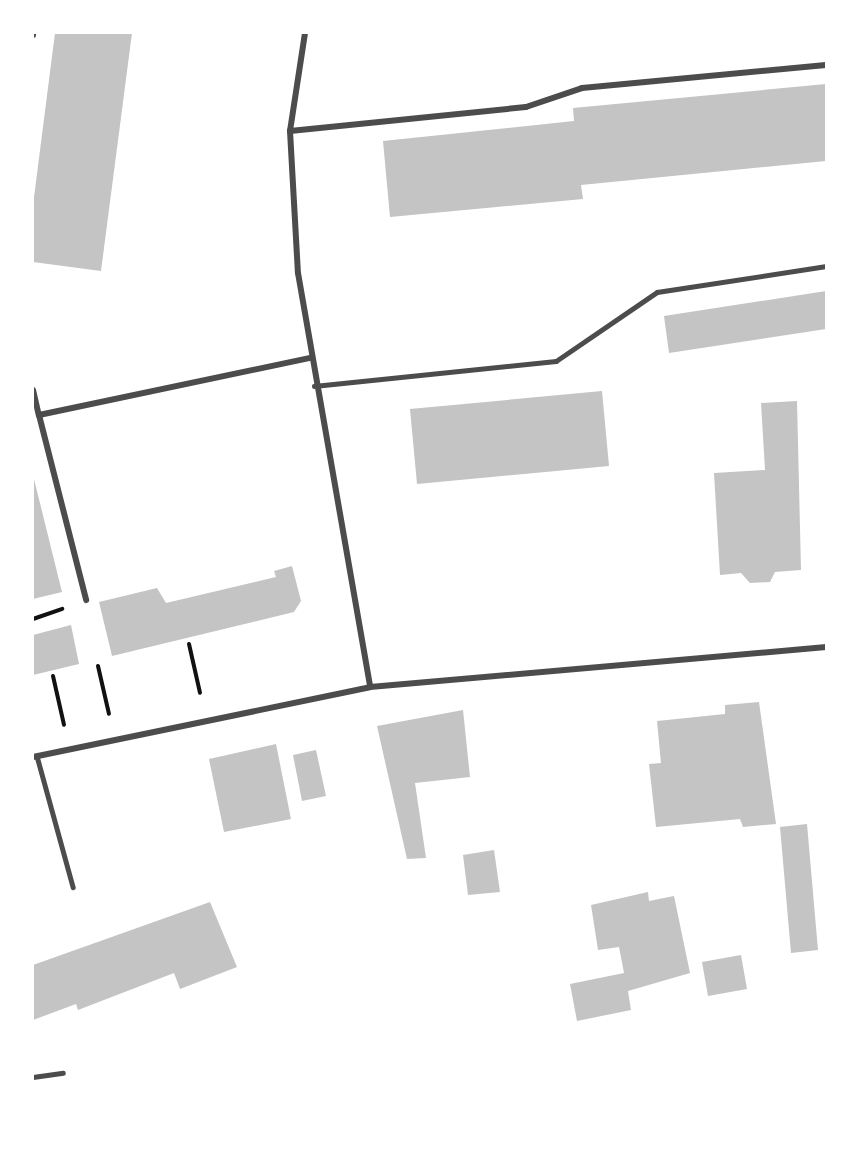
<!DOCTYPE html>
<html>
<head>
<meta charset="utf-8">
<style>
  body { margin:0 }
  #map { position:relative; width:859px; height:1164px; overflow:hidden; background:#fff; font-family:"Roboto Condensed",sans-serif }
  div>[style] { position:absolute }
  .building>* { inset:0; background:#c4c4c4 }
  .path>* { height:4px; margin:-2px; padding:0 2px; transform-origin:2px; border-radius:2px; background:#111 }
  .service>* { height:4.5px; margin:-2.25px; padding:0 2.25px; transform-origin:2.25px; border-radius:2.25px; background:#4c4c4c }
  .minor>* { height:6px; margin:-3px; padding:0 3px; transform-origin:3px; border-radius:3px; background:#4c4c4c }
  span { translate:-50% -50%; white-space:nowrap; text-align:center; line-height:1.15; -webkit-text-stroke:6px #fff; paint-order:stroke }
  .frame { position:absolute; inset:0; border:34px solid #fff; pointer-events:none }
</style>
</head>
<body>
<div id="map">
  <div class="building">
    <div style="clip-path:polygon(55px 33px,132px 33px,101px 271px,33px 262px,33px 205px)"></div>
    <div style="clip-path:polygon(826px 84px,826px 161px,581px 185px,583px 199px,390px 217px,383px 141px,574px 121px,573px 108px)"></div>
    <div style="clip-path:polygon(826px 291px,826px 329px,669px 353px,664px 316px)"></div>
    <div style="clip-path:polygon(602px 391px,609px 466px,417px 484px,410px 409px)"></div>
    <div style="clip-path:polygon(797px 401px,801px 570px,775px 572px,770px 582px,750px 583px,741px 573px,720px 575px,714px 473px,765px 470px,761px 403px)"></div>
    <div style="clip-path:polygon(33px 475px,62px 592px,33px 599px)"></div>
    <div style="clip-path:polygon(292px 566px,301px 601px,294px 612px,112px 656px,99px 602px,157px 588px,166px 603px,276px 577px,274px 571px)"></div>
    <div style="clip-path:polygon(71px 625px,79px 664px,33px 675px,33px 635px)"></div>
    <div style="clip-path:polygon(759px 702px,776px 824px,743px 827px,740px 819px,656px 827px,649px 764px,661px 763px,657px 721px,725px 714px,725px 705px)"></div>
    <div style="clip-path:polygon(463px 710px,470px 777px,415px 783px,426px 858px,407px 859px,377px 726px)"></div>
    <div style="clip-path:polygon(276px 744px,291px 819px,224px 832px,209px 759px)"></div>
    <div style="clip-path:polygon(316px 750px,326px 796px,302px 801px,293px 755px)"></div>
    <div style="clip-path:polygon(807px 824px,818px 950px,791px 953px,780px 827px)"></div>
    <div style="clip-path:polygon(494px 850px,500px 892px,468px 895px,463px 855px)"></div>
    <div style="clip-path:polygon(648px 892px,649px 901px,674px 896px,690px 973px,628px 991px,631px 1010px,577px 1021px,570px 984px,624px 973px,619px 947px,598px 950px,591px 905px)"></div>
    <div style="clip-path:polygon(210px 902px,237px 967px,180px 989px,174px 973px,78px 1010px,76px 1004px,33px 1020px,33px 965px)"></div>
    <div style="clip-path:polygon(741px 955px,747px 989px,708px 996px,702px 962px)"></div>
  </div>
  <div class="path">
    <div style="left:33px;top:619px;width:31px;rotate:-19deg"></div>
    <div style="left:189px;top:644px;width:50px;rotate:77.3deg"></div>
    <div style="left:98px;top:666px;width:49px;rotate:77.1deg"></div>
    <div style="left:53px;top:676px;width:50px;rotate:77.3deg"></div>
  </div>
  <div class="service">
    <div style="left:314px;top:386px;width:243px;rotate:-5.9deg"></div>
    <div style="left:556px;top:361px;width:122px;rotate:-34.3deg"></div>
    <div style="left:657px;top:292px;width:171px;rotate:-8.7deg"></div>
    <div style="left:37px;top:756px;width:136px;rotate:74.6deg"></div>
    <div style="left:33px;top:1077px;width:30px;rotate:-8deg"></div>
  </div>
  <div class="minor">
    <div style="left:305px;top:33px;width:99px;rotate:98.7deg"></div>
    <div style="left:290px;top:131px;width:142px;rotate:86.8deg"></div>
    <div style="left:298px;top:273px;width:420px;rotate:80.1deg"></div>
    <div style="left:33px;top:35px;width:2px;rotate:-90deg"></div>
    <div style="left:290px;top:131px;width:237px;rotate:-5.8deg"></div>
    <div style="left:526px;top:107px;width:59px;rotate:-18.7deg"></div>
    <div style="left:582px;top:88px;width:245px;rotate:-5.4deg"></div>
    <div style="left:33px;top:390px;width:26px;rotate:77deg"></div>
    <div style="left:39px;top:415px;width:276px;rotate:-11.9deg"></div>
    <div style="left:39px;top:415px;width:191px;rotate:75.7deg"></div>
    <div style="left:33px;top:757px;width:344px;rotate:-11.7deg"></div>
    <div style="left:370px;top:687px;width:458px;rotate:-5deg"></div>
  </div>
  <div class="frame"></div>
</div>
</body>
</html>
